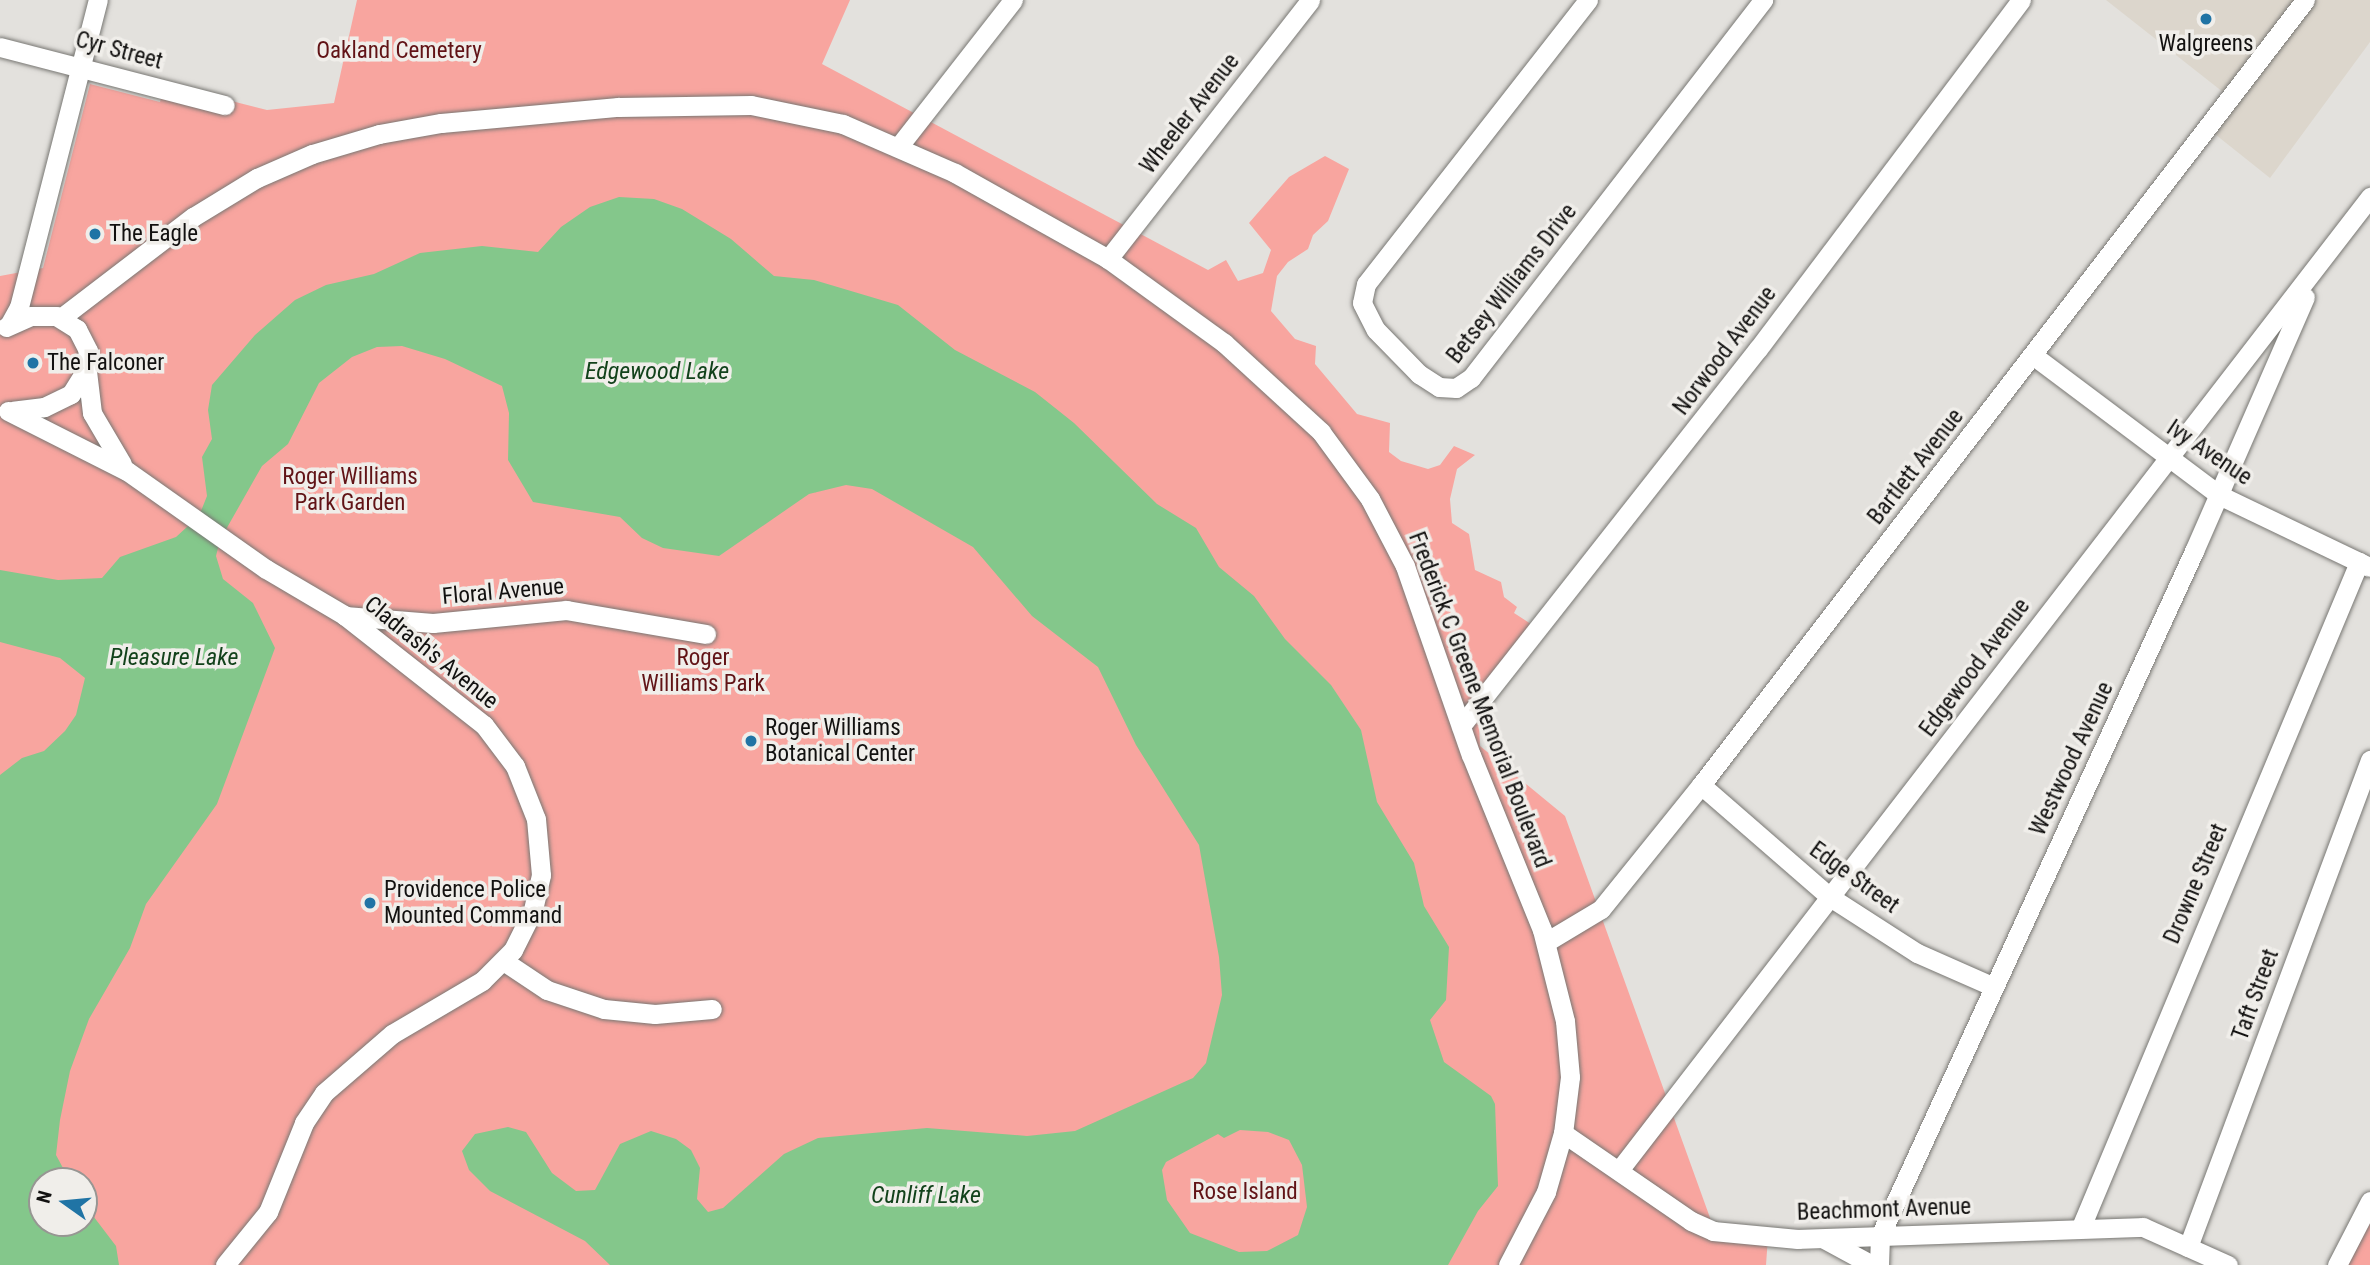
<!DOCTYPE html>
<html>
<head>
<meta charset="utf-8">
<style>
  body { margin:0 }
  #map { position:relative; width:2370px; height:1265px; overflow:hidden; background:#e3e1dd; font-family:"Roboto Condensed",sans-serif }
  div>[style] { position:absolute }
  .built>* { inset:0; background:#dcd6cc }
  .green>* { inset:0; background:#f8a59f }
  .water>* { inset:0; background:#84c78b }
  .roads { filter:drop-shadow(0 0 2px #787773) drop-shadow(0 0 2px #787773) }
  .minor>* { height:19px; margin:-9.5px; padding:0 9.5px; transform-origin:9.5px; border-radius:9.5px; background:#fff }
  .dots>* { width:19px; height:19px; translate:-50% -50%; box-sizing:border-box; border:4px solid #f0eeea; border-radius:50% }
  span { translate:-50% -50%; white-space:nowrap; text-align:center; line-height:1.15; -webkit-text-stroke:7px #f0eeea; paint-order:stroke }
  .poi-label { font-size:23px; color:#121110 }
  .left { translate:0 -50%; text-align:left }
  .street-label { font-size:23px; color:#121110 }
  .park-label { font-size:23px; color:#611316 }
  .water-label { font-size:24px; color:#12421b; font-style:italic }
  .north { position:absolute; left:28px; top:1167px; width:70px; height:70px; box-sizing:border-box; background:#f0eeea; border:2px solid #979693; border-radius:50%; rotate:285deg; font-size:19px; font-weight:700; line-height:28px; text-align:center; color:#121110 }
  .north::after { content:''; display:block; margin:auto; width:24px; height:32px; background:#2074a5; clip-path:polygon(50% 0,100% 100%,50% 72%,0 100%) }
</style>
</head>
<body>
<div id="map">
  <div class="built">
    <div style="clip-path:polygon(2106px 0,2370px 0,2370px 42px,2270px 178px,2206px 127px,2228px 96px)"></div>
  </div>
  <div class="green">
    <div style="clip-path:polygon(evenodd,357px 0,850px 0,822px 64px,1208px 270px,1226px 260px,1238px 281px,1263px 273px,1271px 250px,1249px 223px,1289px 177px,1325px 156px,1349px 169px,1328px 221px,1313px 235px,1308px 249px,1288px 262px,1277px 276px,1271px 311px,1295px 339px,1316px 346px,1315px 364px,1357px 414px,1390px 423px,1389px 452px,1401px 461px,1428px 469px,1440px 465px,1454px 446px,1475px 455px,1457px 469px,1450px 499px,1452px 523px,1469px 534px,1475px 570px,1501px 582px,1504px 597px,1517px 607px,1514px 613px,1537px 628px,1478px 704px,1480px 746px,1565px 816px,1713px 1226px,1768px 1237px,1766px 1265px,0 1265px,0 276px,43px 268px,90px 84px,160px 102px,164px 85px,169px 85px,267px 110px,334px 103px,357px 0,42px 1181px,84px 1181px,84px 1223px,42px 1223px,42px 1181px)"></div>
    <div style="clip-path:polygon(2370px 1215px,2370px 1265px,2344px 1265px)"></div>
  </div>
  <div class="water">
    <div style="clip-path:polygon(evenodd,619px 197px,654px 199px,682px 209px,731px 239px,774px 276px,814px 280px,898px 305px,955px 350px,1035px 392px,1074px 423px,1157px 504px,1196px 528px,1219px 567px,1254px 596px,1285px 639px,1331px 685px,1361px 730px,1377px 802px,1414px 863px,1424px 906px,1449px 947px,1446px 1000px,1430px 1020px,1444px 1062px,1491px 1096px,1495px 1104px,1498px 1186px,1478px 1211px,1448px 1265px,610px 1265px,585px 1241px,490px 1191px,469px 1170px,462px 1151px,475px 1134px,508px 1127px,526px 1132px,552px 1173px,576px 1191px,595px 1190px,620px 1144px,651px 1131px,676px 1139px,691px 1150px,700px 1168px,697px 1199px,708px 1212px,723px 1208px,784px 1154px,818px 1138px,927px 1128px,1027px 1136px,1075px 1131px,1193px 1078px,1206px 1063px,1222px 995px,1219px 957px,1199px 845px,1136px 745px,1098px 667px,1032px 616px,973px 547px,872px 489px,846px 485px,809px 494px,719px 556px,663px 548px,642px 538px,620px 517px,533px 502px,508px 460px,509px 413px,502px 386px,445px 359px,402px 346px,377px 347px,352px 357px,319px 383px,288px 444px,262px 466px,220px 540px,216px 556px,223px 579px,253px 603px,275px 648px,217px 804px,146px 904px,130px 948px,89px 1019px,70px 1071px,60px 1120px,56px 1155px,70px 1181px,42px 1181px,42px 1223px,84px 1223px,84px 1204px,116px 1246px,119px 1265px,0 1265px,0 775px,22px 758px,44px 751px,65px 731px,76px 715px,85px 678px,60px 658px,0 642px,0 570px,58px 580px,102px 578px,120px 557px,176px 537px,199px 516px,207px 496px,202px 457px,212px 439px,208px 410px,212px 385px,255px 335px,295px 300px,326px 285px,374px 274px,420px 253px,482px 246px,538px 252px,561px 227px,590px 207px,619px 197px,1240px 1130px,1268px 1132px,1289px 1140px,1302px 1165px,1307px 1207px,1298px 1235px,1267px 1251px,1239px 1252px,1190px 1233px,1167px 1200px,1162px 1170px,1166px 1162px,1218px 1134px,1224px 1138px,1240px 1130px)"></div>
  </div>
  <div class="roads">
    <div class="minor">
      <div style="left:1588px;top:0;width:360px;rotate:128deg"></div>
      <div style="left:1366px;top:284px;width:19px;rotate:102deg"></div>
      <div style="left:1362px;top:303px;width:30px;rotate:63deg"></div>
      <div style="left:1376px;top:330px;width:62px;rotate:45.7deg"></div>
      <div style="left:1419px;top:374px;width:24px;rotate:33deg"></div>
      <div style="left:1439px;top:387px;width:17px;rotate:3deg"></div>
      <div style="left:1456px;top:388px;width:18px;rotate:-34deg"></div>
      <div style="left:1471px;top:378px;width:478px;rotate:-52.3deg"></div>
      <div style="left:0;top:47px;width:232px;rotate:14.5deg"></div>
      <div style="left:899px;top:146px;width:185px;rotate:-52deg"></div>
      <div style="left:1108px;top:259px;width:328px;rotate:-52deg"></div>
      <div style="left:62px;top:317px;width:165px;rotate:-37.4deg"></div>
      <div style="left:193px;top:217px;width:75px;rotate:-31.4deg"></div>
      <div style="left:257px;top:178px;width:60px;rotate:-23.6deg"></div>
      <div style="left:312px;top:154px;width:70px;rotate:-16.6deg"></div>
      <div style="left:379px;top:134px;width:63px;rotate:-10.1deg"></div>
      <div style="left:441px;top:123px;width:178px;rotate:-5.2deg"></div>
      <div style="left:618px;top:107px;width:133px;rotate:-0.9deg"></div>
      <div style="left:751px;top:105px;width:94px;rotate:11.7deg"></div>
      <div style="left:843px;top:124px;width:122px;rotate:23.6deg"></div>
      <div style="left:955px;top:173px;width:176px;rotate:29.3deg"></div>
      <div style="left:1108px;top:259px;width:143px;rotate:35.9deg"></div>
      <div style="left:1224px;top:343px;width:132px;rotate:42.5deg"></div>
      <div style="left:1321px;top:432px;width:83px;rotate:53.8deg"></div>
      <div style="left:1370px;top:499px;width:76px;rotate:62.4deg"></div>
      <div style="left:1405px;top:566px;width:200px;rotate:70.8deg"></div>
      <div style="left:1471px;top:755px;width:189px;rotate:67.9deg"></div>
      <div style="left:1542px;top:930px;width:94px;rotate:75.8deg"></div>
      <div style="left:1565px;top:1021px;width:56px;rotate:84.9deg"></div>
      <div style="left:1570px;top:1077px;width:56px;rotate:97.1deg"></div>
      <div style="left:1563px;top:1133px;width:61px;rotate:106.1deg"></div>
      <div style="left:1546px;top:1192px;width:82px;rotate:117.5deg"></div>
      <div style="left:9px;top:325px;width:21px;rotate:-61deg"></div>
      <div style="left:19px;top:307px;width:317px;rotate:-75.6deg"></div>
      <div style="left:6px;top:327px;width:27px;rotate:-24deg"></div>
      <div style="left:31px;top:316px;width:25px"></div>
      <div style="left:56px;top:316px;width:25px;rotate:32deg"></div>
      <div style="left:77px;top:329px;width:25px;rotate:63deg"></div>
      <div style="left:88px;top:351px;width:22px;rotate:100deg"></div>
      <div style="left:84px;top:373px;width:25px;rotate:122deg"></div>
      <div style="left:71px;top:394px;width:30px;rotate:154deg"></div>
      <div style="left:44px;top:407px;width:31px;rotate:173deg"></div>
      <div style="left:2034px;top:356px;width:231px;rotate:36.9deg"></div>
      <div style="left:2219px;top:495px;width:166px;rotate:25.6deg"></div>
      <div style="left:87px;top:371px;width:42px;rotate:83.2deg"></div>
      <div style="left:92px;top:413px;width:59px;rotate:59.5deg"></div>
      <div style="left:8px;top:411px;width:133px;rotate:26.8deg"></div>
      <div style="left:127px;top:471px;width:170px;rotate:35.2deg"></div>
      <div style="left:266px;top:569px;width:91px;rotate:30.5deg"></div>
      <div style="left:344px;top:615px;width:178px;rotate:38.2deg"></div>
      <div style="left:484px;top:725px;width:51px;rotate:52.9deg"></div>
      <div style="left:515px;top:766px;width:57px;rotate:68.4deg"></div>
      <div style="left:536px;top:819px;width:56px;rotate:84.9deg"></div>
      <div style="left:541px;top:875px;width:36px;rotate:103deg"></div>
      <div style="left:533px;top:910px;width:45px;rotate:116.6deg"></div>
      <div style="left:513px;top:950px;width:44px;rotate:135deg"></div>
      <div style="left:482px;top:981px;width:104px;rotate:149.5deg"></div>
      <div style="left:392px;top:1034px;width:90px;rotate:139.1deg"></div>
      <div style="left:324px;top:1093px;width:36px;rotate:124deg"></div>
      <div style="left:304px;top:1123px;width:96px;rotate:112deg"></div>
      <div style="left:268px;top:1212px;width:68px;rotate:129.1deg"></div>
      <div style="left:345px;top:616px;width:88px;rotate:4.5deg"></div>
      <div style="left:433px;top:623px;width:134px;rotate:-5.6deg"></div>
      <div style="left:566px;top:610px;width:142px;rotate:9.7deg"></div>
      <div style="left:1461px;top:726px;width:480px;rotate:-51.8deg"></div>
      <div style="left:1758px;top:349px;width:437px;rotate:-53deg"></div>
      <div style="left:1701px;top:785px;width:171px;rotate:41deg"></div>
      <div style="left:1830px;top:897px;width:103px;rotate:32.8deg"></div>
      <div style="left:1917px;top:953px;width:84px;rotate:23.8deg"></div>
      <div style="left:1546px;top:942px;width:64px;rotate:-31deg"></div>
      <div style="left:1601px;top:909px;width:159px;rotate:-51.1deg"></div>
      <div style="left:1701px;top:785px;width:990px;rotate:-52.42deg"></div>
      <div style="left:505px;top:962px;width:50px;rotate:33.7deg"></div>
      <div style="left:547px;top:990px;width:60px;rotate:18.4deg"></div>
      <div style="left:604px;top:1009px;width:51px;rotate:5.6deg"></div>
      <div style="left:655px;top:1014px;width:57px;rotate:-5deg"></div>
      <div style="left:1563px;top:1133px;width:155px;rotate:34.5deg"></div>
      <div style="left:1691px;top:1221px;width:24px;rotate:24deg"></div>
      <div style="left:1713px;top:1231px;width:85px;rotate:5.4deg"></div>
      <div style="left:1798px;top:1239px;width:345px;rotate:-2deg"></div>
      <div style="left:2143px;top:1227px;width:93px;rotate:24.1deg"></div>
      <div style="left:1620px;top:1169px;width:1228px;rotate:-52.35deg"></div>
      <div style="left:2081px;top:1227px;width:721px;rotate:-67.31deg"></div>
      <div style="left:1824px;top:1239px;width:55px;rotate:28.4deg"></div>
      <div style="left:2188px;top:1247px;width:520px;rotate:-69.51deg"></div>
      <div style="left:1879px;top:1265px;width:29px;rotate:-88deg"></div>
      <div style="left:1880px;top:1236px;width:754px;rotate:-65.37deg"></div>
      <div style="left:2194px;top:551px;width:277px;rotate:-66.4deg"></div>
      <div style="left:2337px;top:1265px;width:72px;rotate:-62.7deg"></div>
    </div>
  </div>
  <div class="dots">
    <div style="left:2206px;top:19px;background:#2074a5"></div>
    <div style="left:95px;top:234px;background:#2074a5"></div>
    <div style="left:33px;top:363px;background:#2074a5"></div>
    <div style="left:751px;top:741px;background:#2074a5"></div>
    <div style="left:370px;top:903px;background:#2074a5"></div>
  </div>
  <div class="poi-label">
    <span style="left:2206px;top:44px">Walgreens</span>
    <span class="left" style="left:109px;top:234px">The Eagle</span>
    <span class="left" style="left:47px;top:363px">The Falconer</span>
    <span class="left" style="left:765px;top:741px">Roger Williams<br>Botanical Center</span>
    <span class="left" style="left:384px;top:903px">Providence Police<br>Mounted Command</span>
  </div>
  <div class="street-label">
    <span style="left:119px;top:51px;rotate:15deg">Cyr Street</span>
    <span style="left:1190px;top:114px;rotate:-52deg">Wheeler Avenue</span>
    <span style="left:1512px;top:284px;rotate:-52deg">Betsey Williams Drive</span>
    <span style="left:1725px;top:351px;rotate:-53deg">Norwood Avenue</span>
    <span style="left:2209px;top:453px;rotate:34deg">Ivy Avenue</span>
    <span style="left:1916px;top:467px;rotate:-52deg">Bartlett Avenue</span>
    <span style="left:503px;top:592px;rotate:-5deg">Floral Avenue</span>
    <span style="left:431px;top:653px;rotate:39deg">Cladrash's Avenue</span>
    <span style="left:1975px;top:668px;rotate:-53deg">Edgewood Avenue</span>
    <span style="left:1479px;top:700px;rotate:69deg">Frederick C Greene Memorial Boulevard</span>
    <span style="left:2072px;top:759px;rotate:-65deg">Westwood Avenue</span>
    <span style="left:1854px;top:878px;rotate:36deg">Edge Street</span>
    <span style="left:2196px;top:884px;rotate:-67deg">Drowne Street</span>
    <span style="left:2256px;top:995px;rotate:-70deg">Taft Street</span>
    <span style="left:1884px;top:1210px;rotate:-2deg">Beachmont Avenue</span>
  </div>
  <div class="park-label">
    <span style="left:399px;top:51px">Oakland Cemetery</span>
    <span style="left:350px;top:490px">Roger Williams<br>Park Garden</span>
    <span style="left:703px;top:671px">Roger<br>Williams Park</span>
    <span style="left:1245px;top:1192px">Rose Island</span>
  </div>
  <div class="water-label">
    <span style="left:657px;top:372px">Edgewood Lake</span>
    <span style="left:174px;top:658px">Pleasure Lake</span>
    <span style="left:926px;top:1196px">Cunliff Lake</span>
  </div>
  <div class="north">N</div>
</div>
</body>
</html>
